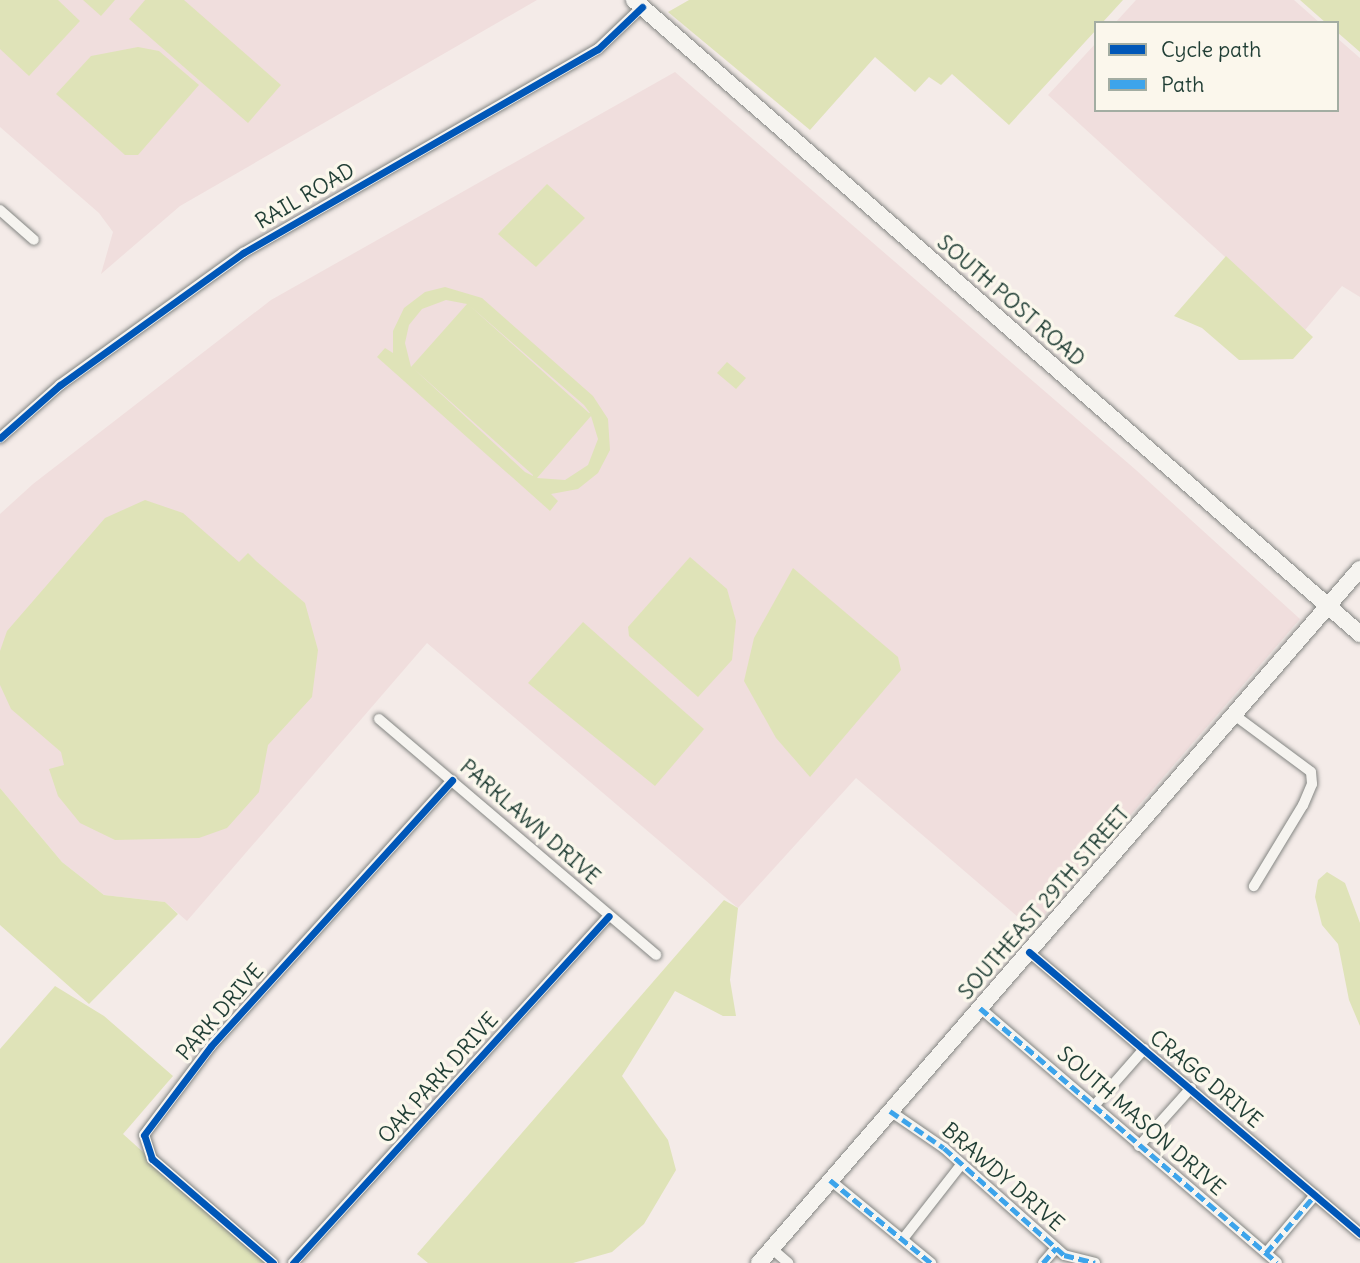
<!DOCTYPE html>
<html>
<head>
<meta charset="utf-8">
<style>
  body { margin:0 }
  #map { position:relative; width:1360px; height:1263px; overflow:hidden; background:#f4ebe8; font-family:Delius,sans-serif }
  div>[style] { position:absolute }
  .built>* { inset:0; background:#f0dedd }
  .green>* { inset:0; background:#dfe3b8 }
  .roads { filter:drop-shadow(0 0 2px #848683) drop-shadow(0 0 2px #848683) }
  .street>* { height:10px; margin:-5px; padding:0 5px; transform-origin:5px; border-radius:5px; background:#f6f4f0 }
  .secondary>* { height:16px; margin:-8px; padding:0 8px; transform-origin:8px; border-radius:8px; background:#f6f4f0 }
  .quiet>* { height:5px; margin-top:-2.5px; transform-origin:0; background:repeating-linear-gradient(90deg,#3da4eb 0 10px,transparent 0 15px) }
  .cycleway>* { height:7px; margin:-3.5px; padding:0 3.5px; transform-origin:3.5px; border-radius:3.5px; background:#0057b8 }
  span { translate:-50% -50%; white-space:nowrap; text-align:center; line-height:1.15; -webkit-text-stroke:7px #fbf7ec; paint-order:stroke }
  .street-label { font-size:21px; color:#1f3d34 }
  .legend { position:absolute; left:1094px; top:21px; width:245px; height:91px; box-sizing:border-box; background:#fbf7ec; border:2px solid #a3ada2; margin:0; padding:9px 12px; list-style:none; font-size:21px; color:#1f3d34 }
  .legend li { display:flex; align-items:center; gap:14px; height:35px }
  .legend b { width:35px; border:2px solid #a3ada2 }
</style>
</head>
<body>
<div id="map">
  <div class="built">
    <div style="clip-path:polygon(0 0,537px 0,180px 206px,101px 274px,113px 232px,99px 213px,0 127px)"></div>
    <div style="clip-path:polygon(1136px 0,1294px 0,1320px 23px,1115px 23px)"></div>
    <div style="clip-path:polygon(1337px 38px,1360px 58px,1360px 297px,1342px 286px,1305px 330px,1048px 95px,1096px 43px,1096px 110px,1337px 110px)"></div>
    <div style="clip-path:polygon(675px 72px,1136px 470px,1300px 619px,1032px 929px,856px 778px,738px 908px,427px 643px,187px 921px,165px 902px,104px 895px,62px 862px,0 788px,0 514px,33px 484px,271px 300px)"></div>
  </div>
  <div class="green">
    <div style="clip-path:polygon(0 0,58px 0,80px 21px,29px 76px,0 49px)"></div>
    <div style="clip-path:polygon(83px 0,115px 0,101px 16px)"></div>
    <div style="clip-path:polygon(145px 0,184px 0,281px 85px,248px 123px,129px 19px)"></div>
    <div style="clip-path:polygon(689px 0,1123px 0,1102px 23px,1096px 23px,1096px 30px,1009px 125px,952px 74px,941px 85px,929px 77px,915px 92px,875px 57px,810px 130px,668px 12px)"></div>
    <div style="clip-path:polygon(1300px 0,1360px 0,1360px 52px,1337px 32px,1337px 23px,1326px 23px)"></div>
    <div style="clip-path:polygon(138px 47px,159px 51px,199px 85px,138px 155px,125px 155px,56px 94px,91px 56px)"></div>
    <div style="clip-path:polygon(547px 184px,585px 218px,536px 267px,498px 234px)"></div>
    <div style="clip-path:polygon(1226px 256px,1313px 337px,1293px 359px,1239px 360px,1202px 328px,1174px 316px)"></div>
    <div style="clip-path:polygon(evenodd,445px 287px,482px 298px,593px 396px,608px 419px,610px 450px,598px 473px,578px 489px,551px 494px,558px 501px,550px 511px,377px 357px,385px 348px,393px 353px,393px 331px,404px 308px,425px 292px,445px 287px,446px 300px,467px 304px,411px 367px,405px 343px,409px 325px,422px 309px,446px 300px,445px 287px,470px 306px,584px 405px,590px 413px,589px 413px,470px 306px,445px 287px,414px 369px,533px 475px,533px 476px,525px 472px,414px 369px,445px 287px,591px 416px,598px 439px,588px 465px,565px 480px,537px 478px,591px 416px)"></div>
    <div style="clip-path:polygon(727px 362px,746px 378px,736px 389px,717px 373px)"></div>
    <div style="clip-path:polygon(145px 500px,183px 513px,239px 562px,248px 553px,256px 561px,305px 603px,318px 650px,312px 697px,268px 745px,259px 792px,227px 828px,199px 838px,115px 840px,80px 823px,58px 796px,49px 769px,64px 765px,61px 752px,11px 709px,0 685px,0 651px,7px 631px,105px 518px)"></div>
    <div style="clip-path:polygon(690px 557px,727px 589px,736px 621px,732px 660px,698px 697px,629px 636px,628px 627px)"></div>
    <div style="clip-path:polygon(793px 568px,898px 657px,901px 670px,810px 777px,776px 738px,744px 681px,754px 638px)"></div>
    <div style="clip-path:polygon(583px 622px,704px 729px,655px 786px,528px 683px)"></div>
    <div style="clip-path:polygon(0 788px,62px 862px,104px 895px,165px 902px,178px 914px,89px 1004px,0 925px)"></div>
    <div style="clip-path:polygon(1327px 872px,1345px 883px,1360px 923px,1360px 1026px,1349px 1000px,1338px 944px,1322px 925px,1315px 897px,1318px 880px)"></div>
    <div style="clip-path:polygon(724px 900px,738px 908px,730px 980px,736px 1016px,723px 1016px,675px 991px,622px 1076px,668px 1140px,676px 1170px,644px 1224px,612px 1252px,573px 1263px,428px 1263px,417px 1254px)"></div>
    <div style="clip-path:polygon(55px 986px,104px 1016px,173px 1076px,123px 1134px,267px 1263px,0 1263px,0 1049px)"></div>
  </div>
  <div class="roads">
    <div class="street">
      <div style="left:0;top:210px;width:45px;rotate:41.4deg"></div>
      <div style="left:0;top:438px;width:80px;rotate:-41.5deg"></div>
      <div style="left:60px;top:385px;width:226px;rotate:-35.8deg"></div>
      <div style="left:243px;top:253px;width:409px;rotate:-29.9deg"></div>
      <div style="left:598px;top:49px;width:61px;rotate:-43.7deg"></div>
      <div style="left:1233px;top:714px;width:97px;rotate:36.6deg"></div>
      <div style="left:1311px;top:772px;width:12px;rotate:85deg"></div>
      <div style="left:1312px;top:784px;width:23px;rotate:113deg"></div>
      <div style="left:1303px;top:805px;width:95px;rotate:121.2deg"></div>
      <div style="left:379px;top:719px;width:364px;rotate:40.4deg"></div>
      <div style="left:1029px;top:952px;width:435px;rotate:40.4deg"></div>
      <div style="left:980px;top:1008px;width:391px;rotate:40.6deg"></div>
      <div style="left:1094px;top:1106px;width:76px;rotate:-48.7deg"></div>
      <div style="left:890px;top:1111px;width:65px;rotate:34.4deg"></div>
      <div style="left:944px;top:1148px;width:161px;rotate:41.7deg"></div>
      <div style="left:1064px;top:1255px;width:32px;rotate:14deg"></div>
      <div style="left:1139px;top:1146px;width:78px;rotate:-48.1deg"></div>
      <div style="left:830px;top:1180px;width:131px;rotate:39.4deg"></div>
      <div style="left:903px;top:1239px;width:93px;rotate:-52deg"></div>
      <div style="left:771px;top:1248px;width:23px;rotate:41deg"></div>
      <div style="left:1266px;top:1253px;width:76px;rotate:-49.8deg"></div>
      <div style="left:273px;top:1263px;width:160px;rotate:-139.3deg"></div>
      <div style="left:152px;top:1159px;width:25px;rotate:-108deg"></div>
      <div style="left:144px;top:1135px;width:111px;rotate:-53deg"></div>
      <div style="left:211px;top:1046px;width:359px;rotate:-47.8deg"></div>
      <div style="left:293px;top:1263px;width:469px;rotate:-47.7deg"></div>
      <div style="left:1043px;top:1263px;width:20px;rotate:-49deg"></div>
    </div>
    <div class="secondary">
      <div style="left:634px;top:0;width:964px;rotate:41.13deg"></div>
      <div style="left:759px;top:1263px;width:918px;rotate:-49.11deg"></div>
    </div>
  </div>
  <div class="quiet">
    <div style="left:980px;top:1008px;width:391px;rotate:40.6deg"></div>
    <div style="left:890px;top:1111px;width:65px;rotate:34.4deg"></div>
    <div style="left:944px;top:1148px;width:161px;rotate:41.7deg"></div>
    <div style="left:1064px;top:1255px;width:32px;rotate:14deg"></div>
    <div style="left:830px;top:1180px;width:131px;rotate:39.4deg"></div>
    <div style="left:1266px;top:1253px;width:76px;rotate:-49.8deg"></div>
    <div style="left:1043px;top:1263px;width:20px;rotate:-49deg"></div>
  </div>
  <div class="cycleway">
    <div style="left:0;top:438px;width:80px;rotate:-41.5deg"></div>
    <div style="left:60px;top:385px;width:226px;rotate:-35.8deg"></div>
    <div style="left:243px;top:253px;width:409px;rotate:-29.9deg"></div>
    <div style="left:598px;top:49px;width:61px;rotate:-43.7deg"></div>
    <div style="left:1029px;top:952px;width:435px;rotate:40.4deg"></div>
    <div style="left:273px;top:1263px;width:160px;rotate:-139.3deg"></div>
    <div style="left:152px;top:1159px;width:25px;rotate:-108deg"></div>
    <div style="left:144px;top:1135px;width:111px;rotate:-53deg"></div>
    <div style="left:211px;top:1046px;width:359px;rotate:-47.8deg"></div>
    <div style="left:293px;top:1263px;width:469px;rotate:-47.7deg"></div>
  </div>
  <div class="street-label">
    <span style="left:305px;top:196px;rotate:-30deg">RAIL ROAD</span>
    <span style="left:1011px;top:301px;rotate:41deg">SOUTH POST ROAD</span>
    <span style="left:530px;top:822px;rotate:41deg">PARKLAWN DRIVE</span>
    <span style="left:1044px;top:903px;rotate:-49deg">SOUTHEAST 29TH STREET</span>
    <span style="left:220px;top:1012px;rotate:-49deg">PARK DRIVE</span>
    <span style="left:438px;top:1078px;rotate:-48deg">OAK PARK DRIVE</span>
    <span style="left:1206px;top:1079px;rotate:40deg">CRAGG DRIVE</span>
    <span style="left:1141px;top:1121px;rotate:41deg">SOUTH MASON DRIVE</span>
    <span style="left:1003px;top:1177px;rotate:41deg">BRAWDY DRIVE</span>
  </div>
  <ul class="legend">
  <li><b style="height:9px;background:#0057b8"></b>Cycle path</li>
  <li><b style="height:9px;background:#3da4eb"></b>Path</li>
  </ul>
</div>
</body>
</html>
